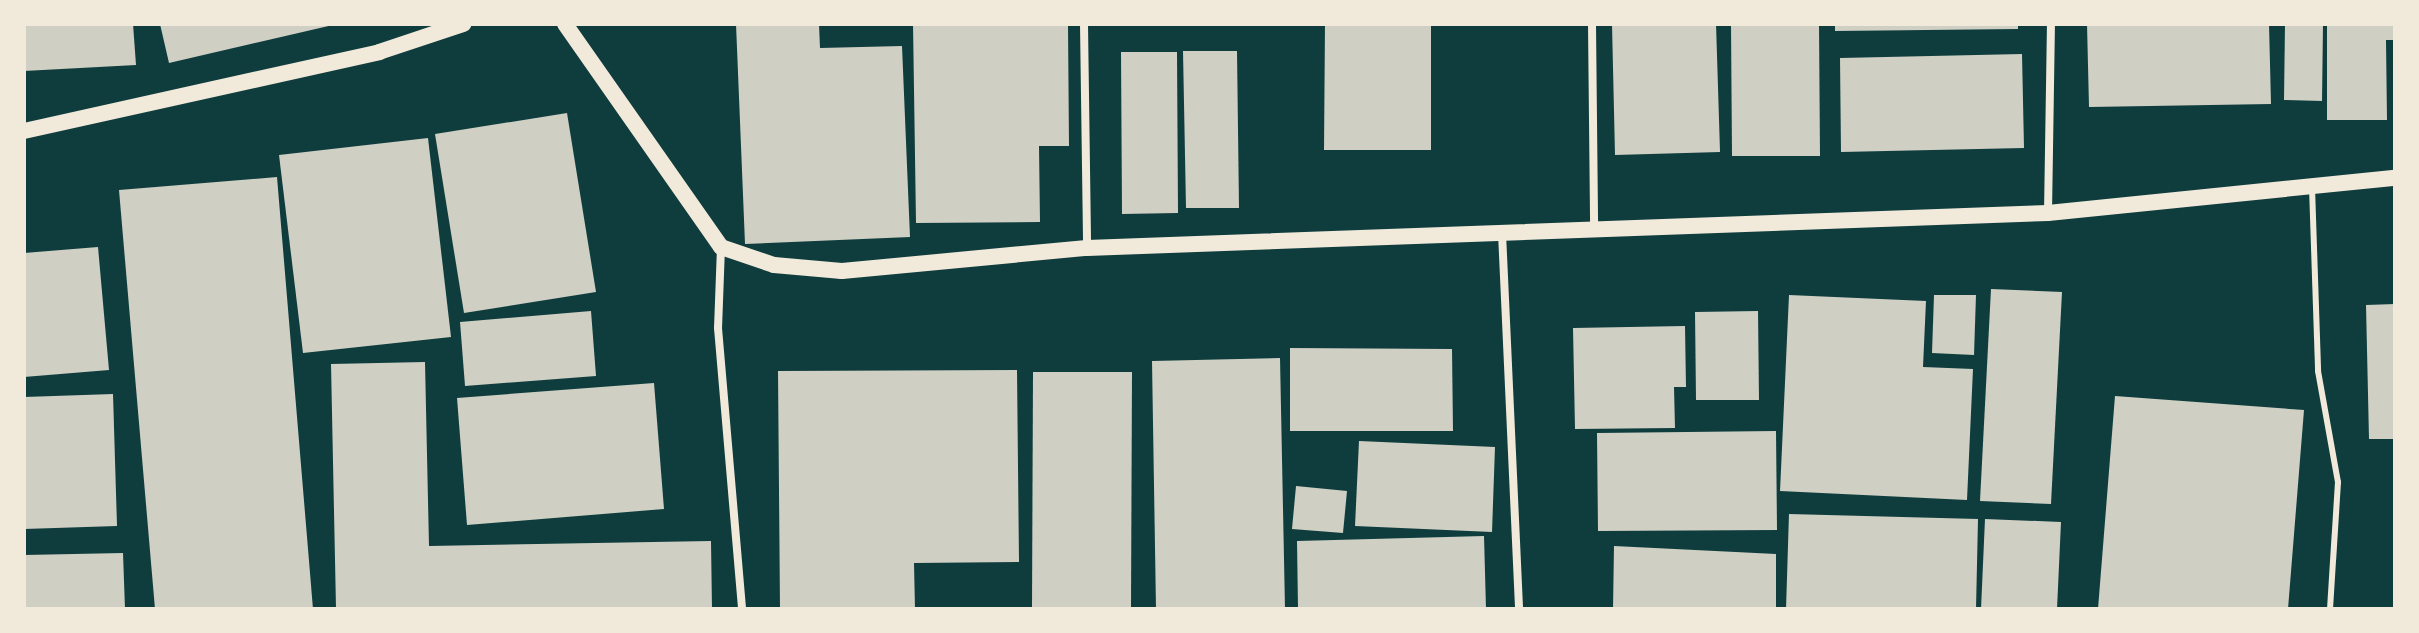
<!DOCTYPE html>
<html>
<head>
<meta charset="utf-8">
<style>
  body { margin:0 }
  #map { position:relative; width:2419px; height:633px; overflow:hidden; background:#0f3d3e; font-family:Rubik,sans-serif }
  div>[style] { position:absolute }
  .building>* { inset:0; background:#cfcfc3 }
  .service>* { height:6px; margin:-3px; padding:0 3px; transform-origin:3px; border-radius:3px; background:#f1e9da }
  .minor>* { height:8px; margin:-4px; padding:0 4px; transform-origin:4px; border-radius:4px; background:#f1e9da }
  .secondary>* { height:16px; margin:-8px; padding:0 8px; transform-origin:8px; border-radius:8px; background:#f1e9da }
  span { translate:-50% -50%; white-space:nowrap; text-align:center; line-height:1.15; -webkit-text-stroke:8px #f1e9da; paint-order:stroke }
  .frame { position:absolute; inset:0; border:26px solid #f1e9da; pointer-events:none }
</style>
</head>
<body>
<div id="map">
  <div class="building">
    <div style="clip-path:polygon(24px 24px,133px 24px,136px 65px,24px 71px)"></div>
    <div style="clip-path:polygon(160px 24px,333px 24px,333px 25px,169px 63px)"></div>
    <div style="clip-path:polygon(736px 24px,819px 24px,820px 48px,902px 46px,910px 237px,745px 244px)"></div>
    <div style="clip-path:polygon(913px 24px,1068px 24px,1069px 146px,1039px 146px,1040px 222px,916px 223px)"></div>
    <div style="clip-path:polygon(1325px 24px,1431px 24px,1431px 150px,1324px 150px)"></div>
    <div style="clip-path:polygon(1612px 24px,1716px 24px,1720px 152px,1615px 155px)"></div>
    <div style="clip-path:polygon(1731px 24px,1819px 24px,1820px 156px,1732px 156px)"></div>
    <div style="clip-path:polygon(1835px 24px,2018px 24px,2018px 29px,1835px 31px)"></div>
    <div style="clip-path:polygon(2087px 24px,2269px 24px,2271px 104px,2089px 107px)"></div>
    <div style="clip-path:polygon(2285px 24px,2323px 24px,2322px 101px,2284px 100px)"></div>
    <div style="clip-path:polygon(2327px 24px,2395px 24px,2395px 40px,2386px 40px,2387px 120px,2327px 120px)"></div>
    <div style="clip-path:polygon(1183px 51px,1237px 51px,1239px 208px,1186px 208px)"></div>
    <div style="clip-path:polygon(1121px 52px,1177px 52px,1178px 213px,1122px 214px)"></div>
    <div style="clip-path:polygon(2022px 54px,2024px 148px,1841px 152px,1840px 58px)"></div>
    <div style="clip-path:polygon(567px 113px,596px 292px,464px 313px,435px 134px)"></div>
    <div style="clip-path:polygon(428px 138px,451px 337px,303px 353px,279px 155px)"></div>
    <div style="clip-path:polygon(277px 177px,313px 609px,155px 609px,119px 190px)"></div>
    <div style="clip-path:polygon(98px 247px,109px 370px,24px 377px,24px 253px)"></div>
    <div style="clip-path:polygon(1991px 289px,2062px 292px,2051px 504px,1980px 501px)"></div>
    <div style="clip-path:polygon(1789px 295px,1926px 301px,1923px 367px,1973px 369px,1967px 500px,1780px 491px)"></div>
    <div style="clip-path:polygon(1934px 295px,1976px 295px,1974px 355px,1932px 353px)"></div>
    <div style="clip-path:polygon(2395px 304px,2395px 439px,2369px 439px,2366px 305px)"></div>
    <div style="clip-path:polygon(591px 311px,596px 376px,465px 386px,460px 322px)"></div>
    <div style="clip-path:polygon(1758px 311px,1759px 400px,1696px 400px,1695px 312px)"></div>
    <div style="clip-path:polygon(1685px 326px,1686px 387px,1674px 387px,1675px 428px,1575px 429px,1573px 328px)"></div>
    <div style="clip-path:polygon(1290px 348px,1452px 349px,1453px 431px,1290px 431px)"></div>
    <div style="clip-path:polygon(1280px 358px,1285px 609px,1156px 609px,1152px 361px)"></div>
    <div style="clip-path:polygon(425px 362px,429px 546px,711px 541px,712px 609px,336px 609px,331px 364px)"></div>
    <div style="clip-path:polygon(1017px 370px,1019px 562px,914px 563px,915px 609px,780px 609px,778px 371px)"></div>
    <div style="clip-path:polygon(1033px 372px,1132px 372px,1131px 609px,1032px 609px)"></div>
    <div style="clip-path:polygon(654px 383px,664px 509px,467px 525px,457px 398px)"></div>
    <div style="clip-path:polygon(113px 394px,117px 526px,24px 529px,24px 397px)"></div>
    <div style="clip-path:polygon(2115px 396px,2304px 410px,2288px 609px,2098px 609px)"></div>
    <div style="clip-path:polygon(1776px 431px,1777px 530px,1598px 531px,1597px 433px)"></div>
    <div style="clip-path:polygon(1359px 441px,1495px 447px,1492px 532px,1355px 526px)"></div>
    <div style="clip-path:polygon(1296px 486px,1347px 491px,1343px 533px,1292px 529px)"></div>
    <div style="clip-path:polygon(1789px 514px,1978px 519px,1976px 609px,1786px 609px)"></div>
    <div style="clip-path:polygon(1985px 519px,2061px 522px,2057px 609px,1981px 609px)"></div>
    <div style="clip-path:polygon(1484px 536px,1486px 609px,1298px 609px,1297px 541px)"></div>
    <div style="clip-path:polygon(1614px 546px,1776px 554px,1776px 609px,1613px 609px)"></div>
    <div style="clip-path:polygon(123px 553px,125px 609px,24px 609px,24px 555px)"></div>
  </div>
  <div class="service">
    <div style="left:2312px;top:187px;width:184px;rotate:88.1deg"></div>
    <div style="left:2318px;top:371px;width:113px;rotate:79.8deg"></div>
    <div style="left:2338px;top:482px;width:127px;rotate:93.6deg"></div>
  </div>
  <div class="minor">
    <div style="left:1084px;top:24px;width:224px;rotate:89.2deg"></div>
    <div style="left:1592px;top:24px;width:204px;rotate:89.4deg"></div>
    <div style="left:2048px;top:213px;width:189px;rotate:-89.1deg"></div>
    <div style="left:1502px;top:233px;width:376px;rotate:87.4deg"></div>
    <div style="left:721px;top:247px;width:81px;rotate:92.1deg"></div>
    <div style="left:718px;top:328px;width:282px;rotate:85.1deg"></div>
  </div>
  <div class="secondary">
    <div style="left:565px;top:24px;width:272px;rotate:55deg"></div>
    <div style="left:721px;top:247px;width:56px;rotate:18.8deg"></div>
    <div style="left:774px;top:265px;width:68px;rotate:5deg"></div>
    <div style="left:842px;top:271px;width:246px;rotate:-5.4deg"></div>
    <div style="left:1087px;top:248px;width:962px;rotate:-2.09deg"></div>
    <div style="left:2048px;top:213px;width:349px;rotate:-5.8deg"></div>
    <div style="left:24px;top:131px;width:364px;rotate:-12.5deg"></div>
    <div style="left:379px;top:52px;width:89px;rotate:-18.4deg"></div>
  </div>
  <div class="frame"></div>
</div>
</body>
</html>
